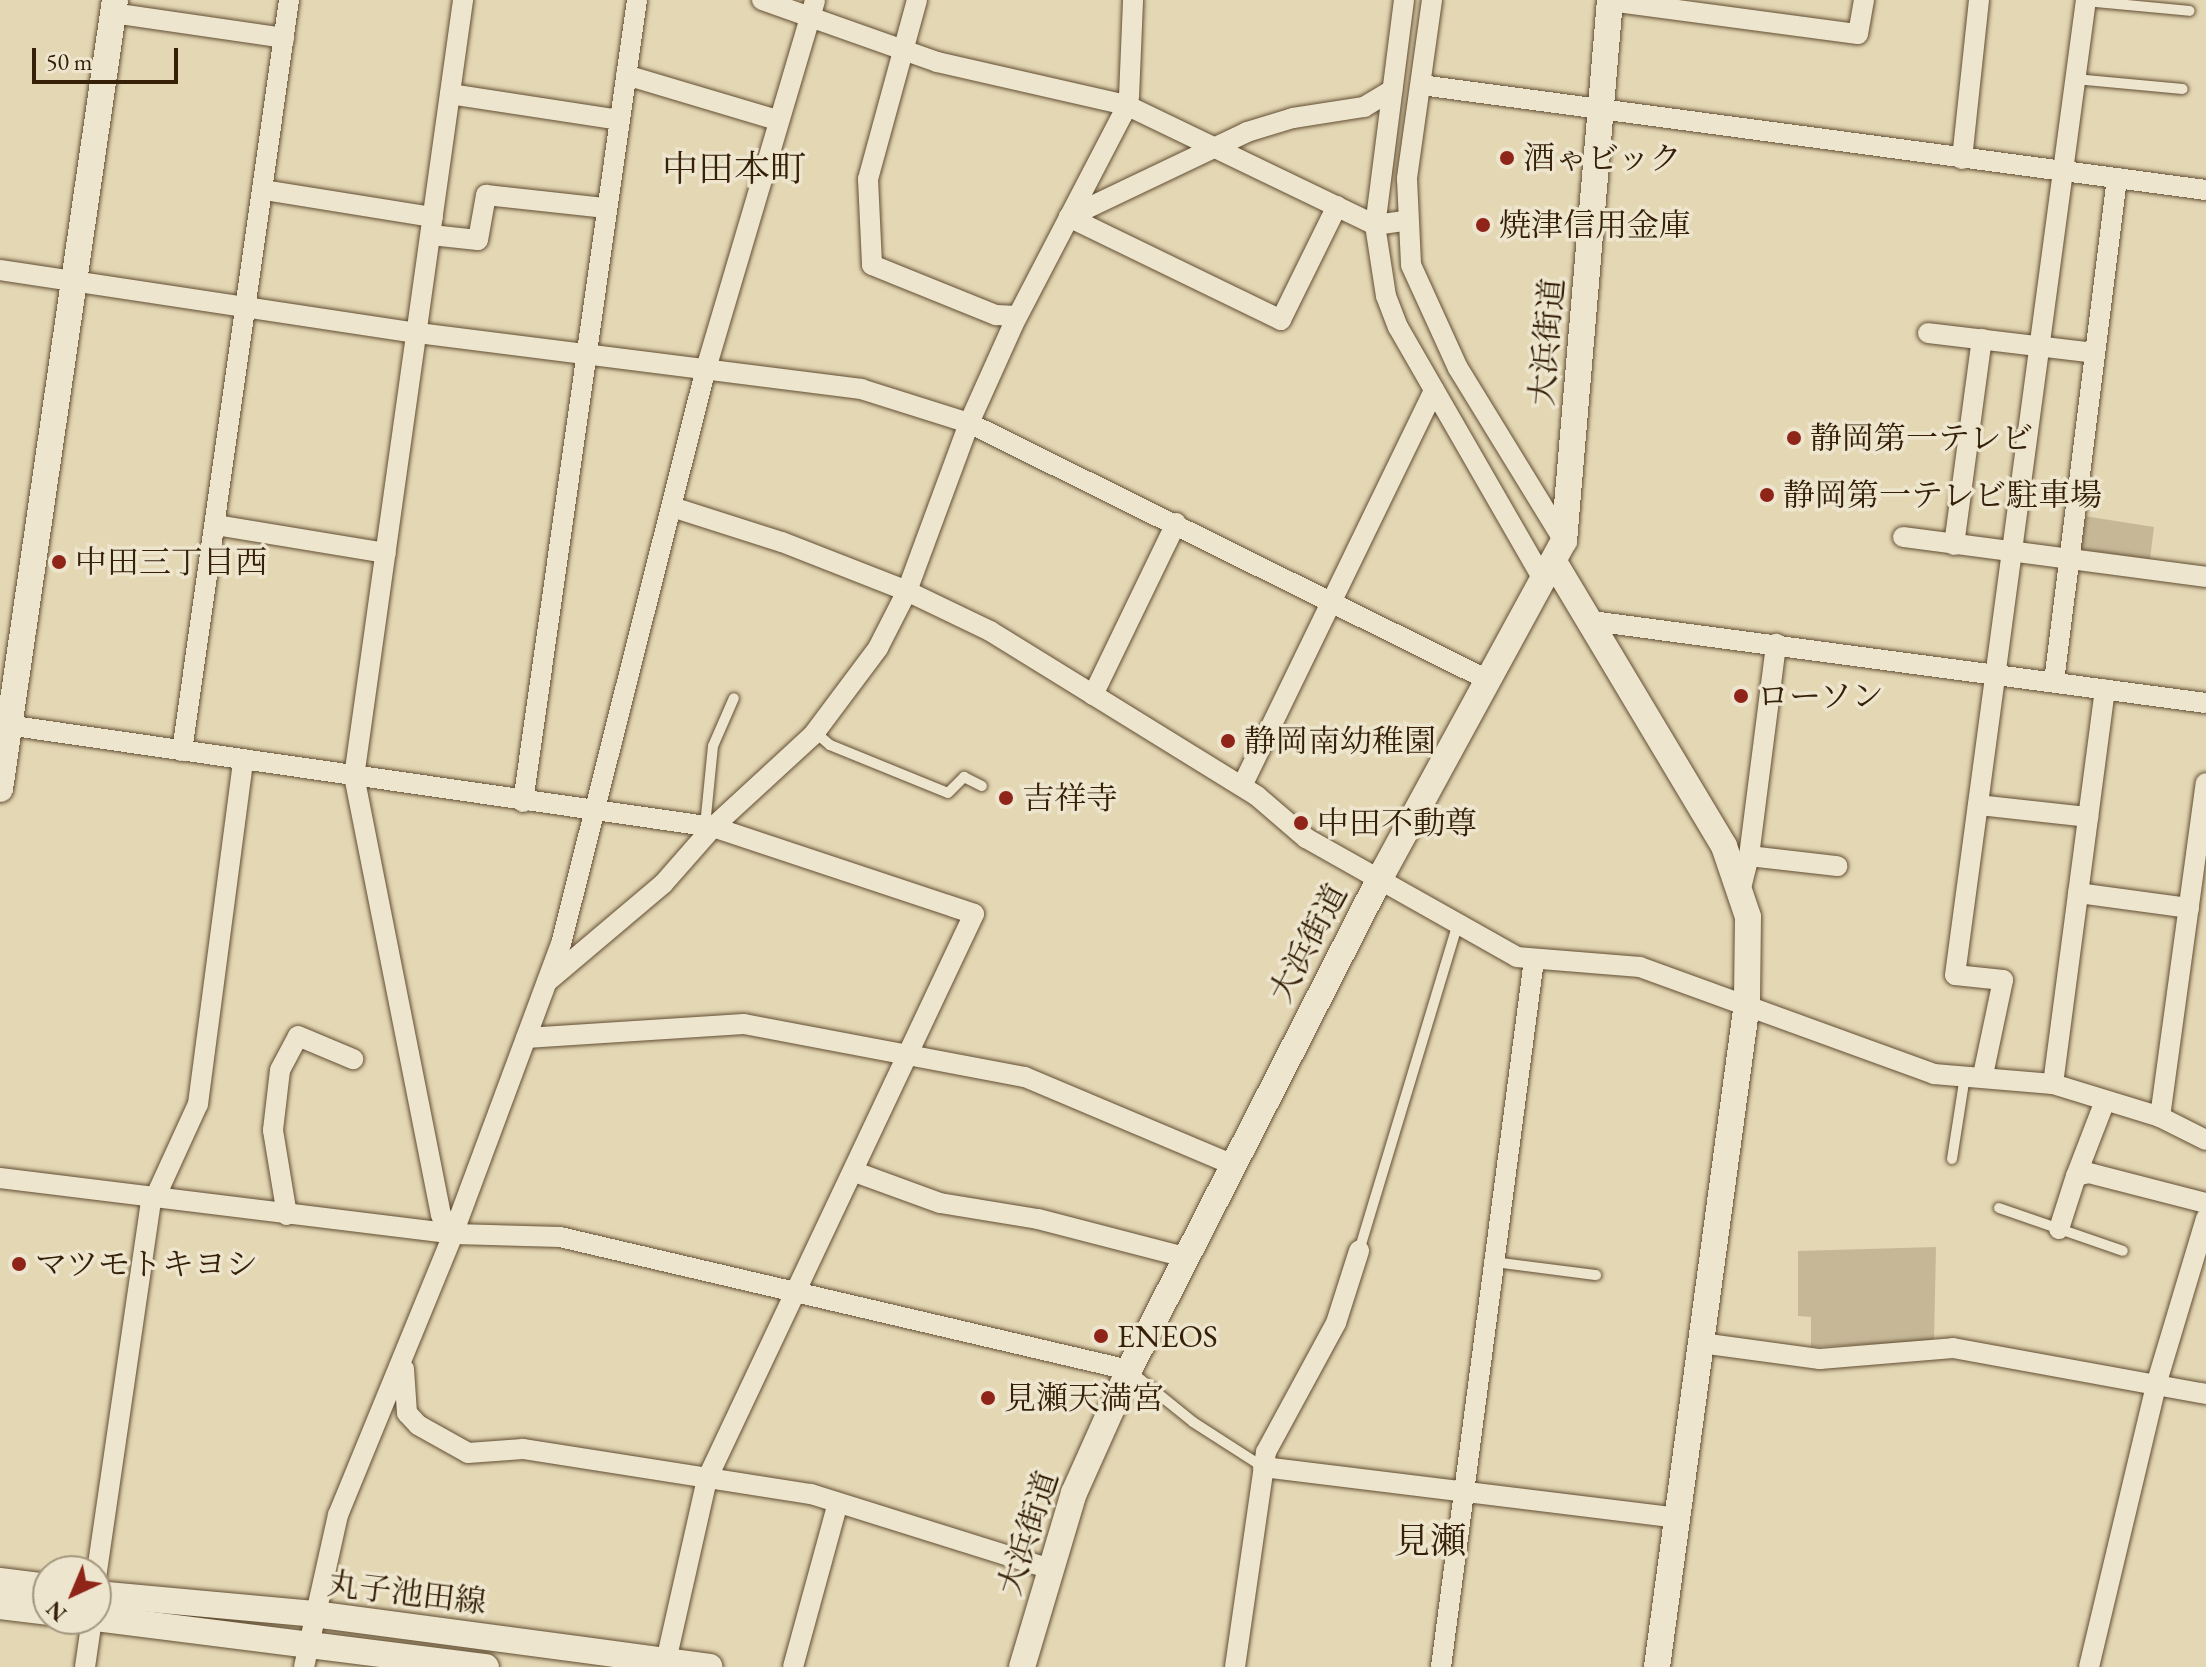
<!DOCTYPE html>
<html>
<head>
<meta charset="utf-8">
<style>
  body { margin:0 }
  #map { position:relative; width:2206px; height:1667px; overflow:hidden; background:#e4d7b4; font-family:"EB Garamond","Noto Serif JP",serif }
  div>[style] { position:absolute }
  .green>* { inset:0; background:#c6b897 }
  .roads { filter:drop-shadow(0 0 2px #624e33) drop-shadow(0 0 2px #624e33) }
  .service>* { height:10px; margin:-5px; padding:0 5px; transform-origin:5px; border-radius:5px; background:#ede5ce }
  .minor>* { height:20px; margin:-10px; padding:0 10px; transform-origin:10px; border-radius:10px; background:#ede5ce }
  .tertiary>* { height:26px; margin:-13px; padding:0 13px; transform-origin:13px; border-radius:13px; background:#ede5ce }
  .dots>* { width:22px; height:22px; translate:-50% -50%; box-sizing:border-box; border:4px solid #ede5ce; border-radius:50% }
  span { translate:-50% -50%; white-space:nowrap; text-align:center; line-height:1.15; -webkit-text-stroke:7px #ede5ce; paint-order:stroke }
  .poi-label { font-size:32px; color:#362108 }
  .left { translate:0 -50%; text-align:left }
  .street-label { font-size:32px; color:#362108 }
  .quarter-label { font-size:36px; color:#362108 }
  .north { position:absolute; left:32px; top:1555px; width:80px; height:80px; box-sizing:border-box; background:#ede5ce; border:2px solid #a4977f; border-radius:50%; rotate:224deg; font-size:22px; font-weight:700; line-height:32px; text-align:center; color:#362108 }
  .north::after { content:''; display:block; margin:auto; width:28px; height:36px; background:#8f2418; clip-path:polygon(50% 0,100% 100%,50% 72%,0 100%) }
  .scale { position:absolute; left:32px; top:48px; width:146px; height:36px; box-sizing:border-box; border:4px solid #362108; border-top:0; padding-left:10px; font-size:24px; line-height:28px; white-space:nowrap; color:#362108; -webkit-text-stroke:6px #ede5ce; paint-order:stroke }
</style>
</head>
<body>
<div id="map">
  <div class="green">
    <div style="clip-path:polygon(2084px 516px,2154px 527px,2150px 559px,2079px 549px)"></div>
    <div style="clip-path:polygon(1936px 1247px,1934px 1341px,1811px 1347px,1811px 1317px,1798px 1316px,1798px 1251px)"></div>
  </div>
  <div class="roads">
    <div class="service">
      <div style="left:2085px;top:1px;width:105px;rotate:5.4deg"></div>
      <div style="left:2075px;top:79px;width:108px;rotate:5.3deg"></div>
      <div style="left:815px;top:732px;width:20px;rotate:41deg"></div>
      <div style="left:830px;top:745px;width:127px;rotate:22.1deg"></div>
      <div style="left:948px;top:793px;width:23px;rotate:-45deg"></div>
      <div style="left:964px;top:777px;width:20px;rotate:27deg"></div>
      <div style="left:705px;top:826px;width:80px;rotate:-84.3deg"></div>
      <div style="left:713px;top:746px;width:52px;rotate:-66.4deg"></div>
      <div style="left:1952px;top:1159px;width:84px;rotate:-81.1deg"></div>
      <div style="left:1999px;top:1208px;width:131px;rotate:19.1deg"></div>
      <div style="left:1359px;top:1251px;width:342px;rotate:-73.2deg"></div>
      <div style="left:1494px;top:1262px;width:103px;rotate:7.3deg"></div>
      <div style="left:1130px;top:1371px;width:81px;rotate:39deg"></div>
      <div style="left:1193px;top:1422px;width:83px;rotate:32.7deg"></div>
    </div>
    <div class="minor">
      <div style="left:762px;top:0;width:186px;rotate:19.5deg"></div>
      <div style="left:937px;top:62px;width:194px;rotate:12.8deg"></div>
      <div style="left:1126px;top:105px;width:276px;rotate:25.7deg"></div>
      <div style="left:1375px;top:225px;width:30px;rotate:-8deg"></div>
      <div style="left:917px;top:0;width:186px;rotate:105.3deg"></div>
      <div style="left:868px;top:179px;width:86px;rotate:87.3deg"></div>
      <div style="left:872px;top:265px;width:134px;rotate:22deg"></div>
      <div style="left:996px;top:315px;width:21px;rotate:3deg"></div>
      <div style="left:1404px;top:0;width:227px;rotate:97.3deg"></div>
      <div style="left:1375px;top:225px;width:72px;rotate:81.2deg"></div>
      <div style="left:1386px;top:296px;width:33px;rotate:69deg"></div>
      <div style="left:1398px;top:327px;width:291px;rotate:60.1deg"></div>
      <div style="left:1432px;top:0;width:181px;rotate:98deg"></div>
      <div style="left:1407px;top:179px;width:86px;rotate:87.3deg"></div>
      <div style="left:1411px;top:265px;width:113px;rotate:65.5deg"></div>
      <div style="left:1458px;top:368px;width:203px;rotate:58.5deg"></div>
      <div style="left:1610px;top:1px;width:250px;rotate:7.6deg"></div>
      <div style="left:1858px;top:34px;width:35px;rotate:-80deg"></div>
      <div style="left:113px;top:13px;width:173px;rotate:8.3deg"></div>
      <div style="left:626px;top:75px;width:158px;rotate:16.6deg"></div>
      <div style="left:1421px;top:85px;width:792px;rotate:7.62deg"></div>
      <div style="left:450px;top:94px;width:171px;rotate:8.7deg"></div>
      <div style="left:1962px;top:159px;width:160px;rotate:-83.9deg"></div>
      <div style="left:264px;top:190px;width:171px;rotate:9.1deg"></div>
      <div style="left:1337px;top:206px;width:127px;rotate:116.2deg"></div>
      <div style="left:1281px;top:320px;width:236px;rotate:-154.1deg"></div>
      <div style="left:1069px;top:217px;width:197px;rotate:-25.5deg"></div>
      <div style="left:1247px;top:132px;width:48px;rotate:-16.9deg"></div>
      <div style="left:1293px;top:118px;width:72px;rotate:-8.8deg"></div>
      <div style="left:1364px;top:107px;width:33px;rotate:-31deg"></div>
      <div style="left:431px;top:235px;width:47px;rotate:6.1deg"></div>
      <div style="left:478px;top:240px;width:46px;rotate:-79.9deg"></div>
      <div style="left:486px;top:195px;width:121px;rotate:6.2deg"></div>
      <div style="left:0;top:270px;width:423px;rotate:8.6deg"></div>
      <div style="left:418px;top:333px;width:447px;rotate:7.2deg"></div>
      <div style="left:861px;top:389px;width:113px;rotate:17.5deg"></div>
      <div style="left:969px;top:423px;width:579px;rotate:26.34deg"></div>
      <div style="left:1928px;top:333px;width:168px;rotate:6.8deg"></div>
      <div style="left:672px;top:507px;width:115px;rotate:17.7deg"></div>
      <div style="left:782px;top:542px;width:134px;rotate:21.4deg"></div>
      <div style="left:907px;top:591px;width:92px;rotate:25.7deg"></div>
      <div style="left:990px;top:631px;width:314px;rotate:31.7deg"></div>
      <div style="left:1257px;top:796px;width:65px;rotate:40.6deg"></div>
      <div style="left:1306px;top:838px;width:242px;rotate:29.4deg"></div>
      <div style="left:1517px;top:957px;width:123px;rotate:4.6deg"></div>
      <div style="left:1640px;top:967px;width:313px;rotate:20deg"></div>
      <div style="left:1934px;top:1074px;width:119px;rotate:4.8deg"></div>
      <div style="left:2053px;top:1084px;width:112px;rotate:17.1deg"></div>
      <div style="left:2160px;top:1117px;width:51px;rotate:26.6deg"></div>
      <div style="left:216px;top:525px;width:172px;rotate:9.4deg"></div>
      <div style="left:1903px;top:537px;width:306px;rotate:7.5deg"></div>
      <div style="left:1954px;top:545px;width:208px;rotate:-82.3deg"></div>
      <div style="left:1592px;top:621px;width:619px;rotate:7.61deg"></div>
      <div style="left:2054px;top:682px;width:508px;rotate:-82.87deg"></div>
      <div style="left:1093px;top:695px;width:191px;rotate:-64.2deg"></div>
      <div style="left:0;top:724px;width:720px;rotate:8.22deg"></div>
      <div style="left:713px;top:827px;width:275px;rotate:18.4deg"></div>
      <div style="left:974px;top:914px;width:625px;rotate:115.29deg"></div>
      <div style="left:707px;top:1479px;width:187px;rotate:102.7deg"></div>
      <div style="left:182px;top:751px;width:759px;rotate:-81.89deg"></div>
      <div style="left:1242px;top:786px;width:440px;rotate:-64.1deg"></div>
      <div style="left:523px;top:802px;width:810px;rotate:-81.91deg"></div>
      <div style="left:1978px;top:805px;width:111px;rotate:6.2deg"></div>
      <div style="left:1749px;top:856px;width:89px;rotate:6.5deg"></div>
      <div style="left:1741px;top:888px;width:33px;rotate:-76deg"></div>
      <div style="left:1749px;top:856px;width:214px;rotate:-82.7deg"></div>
      <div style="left:2078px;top:893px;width:112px;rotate:7.7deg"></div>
      <div style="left:547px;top:982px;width:152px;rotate:-40.2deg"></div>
      <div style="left:663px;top:884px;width:76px;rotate:-48.7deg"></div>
      <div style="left:713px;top:827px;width:136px;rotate:-42.6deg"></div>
      <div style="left:813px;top:735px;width:109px;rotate:-53.2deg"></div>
      <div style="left:878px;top:648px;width:64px;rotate:-63deg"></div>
      <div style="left:907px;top:591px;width:179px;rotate:-69.7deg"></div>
      <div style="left:969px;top:423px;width:107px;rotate:-65.8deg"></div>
      <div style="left:1013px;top:325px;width:238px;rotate:-62.5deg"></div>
      <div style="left:1123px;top:114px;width:18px;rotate:-71deg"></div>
      <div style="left:1129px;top:97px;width:97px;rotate:-87.6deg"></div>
      <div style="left:526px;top:1038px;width:218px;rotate:-3.7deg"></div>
      <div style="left:744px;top:1024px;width:286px;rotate:10.7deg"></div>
      <div style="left:1025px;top:1077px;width:224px;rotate:22.9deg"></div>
      <div style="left:1983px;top:1075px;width:97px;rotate:-78.1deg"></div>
      <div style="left:2003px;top:980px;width:48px;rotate:-174.1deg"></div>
      <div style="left:1955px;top:975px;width:984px;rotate:-82.35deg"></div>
      <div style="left:2053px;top:1084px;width:398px;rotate:-82.5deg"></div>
      <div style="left:2160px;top:1117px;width:337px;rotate:-82.2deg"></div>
      <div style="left:855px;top:1172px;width:90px;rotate:20deg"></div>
      <div style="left:940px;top:1203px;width:99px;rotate:9.3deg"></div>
      <div style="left:1038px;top:1219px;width:152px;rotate:14.5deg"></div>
      <div style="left:2076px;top:1176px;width:80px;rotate:-68.9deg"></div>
      <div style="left:0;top:1178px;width:456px;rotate:7deg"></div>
      <div style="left:453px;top:1234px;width:107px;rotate:1.6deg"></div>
      <div style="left:560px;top:1237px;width:584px;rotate:13.16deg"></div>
      <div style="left:154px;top:1200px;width:106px;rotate:-65.4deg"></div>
      <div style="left:198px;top:1104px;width:347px;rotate:-82.5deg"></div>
      <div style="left:287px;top:1215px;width:86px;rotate:-99.4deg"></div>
      <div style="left:273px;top:1130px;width:60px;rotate:-83.3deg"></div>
      <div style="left:280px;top:1070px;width:38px;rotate:-62deg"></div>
      <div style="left:298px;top:1036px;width:60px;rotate:22.7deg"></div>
      <div style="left:2059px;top:1229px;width:56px;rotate:-72.2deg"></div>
      <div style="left:2076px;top:1176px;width:13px;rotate:-13deg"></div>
      <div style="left:2089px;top:1173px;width:121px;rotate:14.4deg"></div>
      <div style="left:453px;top:1234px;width:22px;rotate:-122deg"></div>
      <div style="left:441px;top:1215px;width:447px;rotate:-101.2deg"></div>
      <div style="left:354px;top:777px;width:785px;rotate:-82.01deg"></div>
      <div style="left:1701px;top:1343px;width:120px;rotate:7.7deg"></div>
      <div style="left:1820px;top:1359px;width:133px;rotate:-4.7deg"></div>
      <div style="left:1953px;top:1348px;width:257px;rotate:10.3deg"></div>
      <div style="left:404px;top:1369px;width:44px;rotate:86.1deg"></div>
      <div style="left:407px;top:1413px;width:16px;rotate:47deg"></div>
      <div style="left:418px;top:1425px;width:57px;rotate:29.2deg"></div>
      <div style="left:468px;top:1453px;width:55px;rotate:-4.2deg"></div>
      <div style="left:523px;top:1449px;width:291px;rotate:8.9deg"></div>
      <div style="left:811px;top:1494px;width:250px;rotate:17.4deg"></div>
      <div style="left:1263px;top:1467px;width:417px;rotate:7deg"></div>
      <div style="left:96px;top:1578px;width:383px;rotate:-81.7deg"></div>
      <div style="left:85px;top:1667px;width:49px;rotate:-81.7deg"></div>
      <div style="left:304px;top:1667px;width:156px;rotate:-77.4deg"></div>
      <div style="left:338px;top:1515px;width:304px;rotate:-67.7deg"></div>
      <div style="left:453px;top:1234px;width:309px;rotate:-69.6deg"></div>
      <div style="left:561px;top:944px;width:590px;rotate:-75.87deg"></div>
      <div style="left:705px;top:372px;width:388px;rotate:-73.5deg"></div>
      <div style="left:793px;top:1667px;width:170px;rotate:-74.7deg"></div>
      <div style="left:1235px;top:1667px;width:217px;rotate:-81.8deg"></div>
      <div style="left:1266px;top:1452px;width:147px;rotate:-61.5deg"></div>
      <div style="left:1336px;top:1323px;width:76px;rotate:-72.3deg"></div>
      <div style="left:1441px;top:1667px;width:713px;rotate:-82.51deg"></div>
      <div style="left:2089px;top:1667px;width:290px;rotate:-76.6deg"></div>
      <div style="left:2156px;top:1385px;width:174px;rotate:-73.3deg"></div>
    </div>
    <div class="tertiary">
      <div style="left:1554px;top:562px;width:331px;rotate:59.1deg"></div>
      <div style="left:1724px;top:846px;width:75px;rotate:71.3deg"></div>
      <div style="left:1748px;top:917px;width:86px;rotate:90.7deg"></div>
      <div style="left:1747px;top:1003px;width:670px;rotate:97.72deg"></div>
      <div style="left:0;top:789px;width:797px;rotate:-81.71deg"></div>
      <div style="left:0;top:1581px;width:48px;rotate:7.1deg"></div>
      <div style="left:96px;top:1594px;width:219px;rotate:5.2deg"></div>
      <div style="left:314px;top:1614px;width:399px;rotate:7.6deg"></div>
      <div style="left:0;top:1606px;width:48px;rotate:7.1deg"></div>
      <div style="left:96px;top:1618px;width:393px;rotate:7.2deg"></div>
      <div style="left:1022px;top:1667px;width:182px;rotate:-73.4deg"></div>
      <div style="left:1074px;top:1493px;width:135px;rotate:-65.9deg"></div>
      <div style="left:1129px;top:1370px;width:552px;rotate:-62.97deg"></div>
      <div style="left:1380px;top:878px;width:384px;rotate:-61.4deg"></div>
      <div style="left:1564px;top:541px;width:543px;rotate:-85.14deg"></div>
    </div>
  </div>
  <div class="dots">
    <div style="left:1507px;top:158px;background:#8f2418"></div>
    <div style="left:1483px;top:225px;background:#8f2418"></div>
    <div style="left:1794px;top:438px;background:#8f2418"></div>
    <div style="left:1767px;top:495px;background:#8f2418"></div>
    <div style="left:59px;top:562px;background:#8f2418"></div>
    <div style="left:1741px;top:696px;background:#8f2418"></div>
    <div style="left:1228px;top:741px;background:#8f2418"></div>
    <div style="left:1006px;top:798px;background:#8f2418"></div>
    <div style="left:1301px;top:823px;background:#8f2418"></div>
    <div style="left:19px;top:1264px;background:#8f2418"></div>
    <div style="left:1101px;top:1336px;background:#8f2418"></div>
    <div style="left:988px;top:1398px;background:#8f2418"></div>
  </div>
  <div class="poi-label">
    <span class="left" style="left:1523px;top:158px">酒ゃビック</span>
    <span class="left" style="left:1499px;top:225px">焼津信用金庫</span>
    <span class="left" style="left:1810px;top:438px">静岡第一テレビ</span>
    <span class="left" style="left:1783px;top:495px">静岡第一テレビ駐車場</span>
    <span class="left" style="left:75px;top:562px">中田三丁目西</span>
    <span class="left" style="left:1757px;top:696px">ローソン</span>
    <span class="left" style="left:1244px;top:741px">静岡南幼稚園</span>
    <span class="left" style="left:1022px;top:798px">吉祥寺</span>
    <span class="left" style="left:1317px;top:823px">中田不動尊</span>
    <span class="left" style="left:35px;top:1264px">マツモトキヨシ</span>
    <span class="left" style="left:1117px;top:1336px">ENEOS</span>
    <span class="left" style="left:1004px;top:1398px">見瀬天満宮</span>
  </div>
  <div class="street-label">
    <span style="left:1547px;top:342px;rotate:-85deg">大浜街道</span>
    <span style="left:1308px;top:943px;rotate:-62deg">大浜街道</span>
    <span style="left:1028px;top:1533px;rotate:-72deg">大浜街道</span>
    <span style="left:407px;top:1593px;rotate:7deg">丸子池田線</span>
  </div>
  <div class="quarter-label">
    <span style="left:734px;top:169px">中田本町</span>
    <span style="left:1430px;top:1541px">見瀬</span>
  </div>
  <div class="north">N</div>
  <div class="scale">50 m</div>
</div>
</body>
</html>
